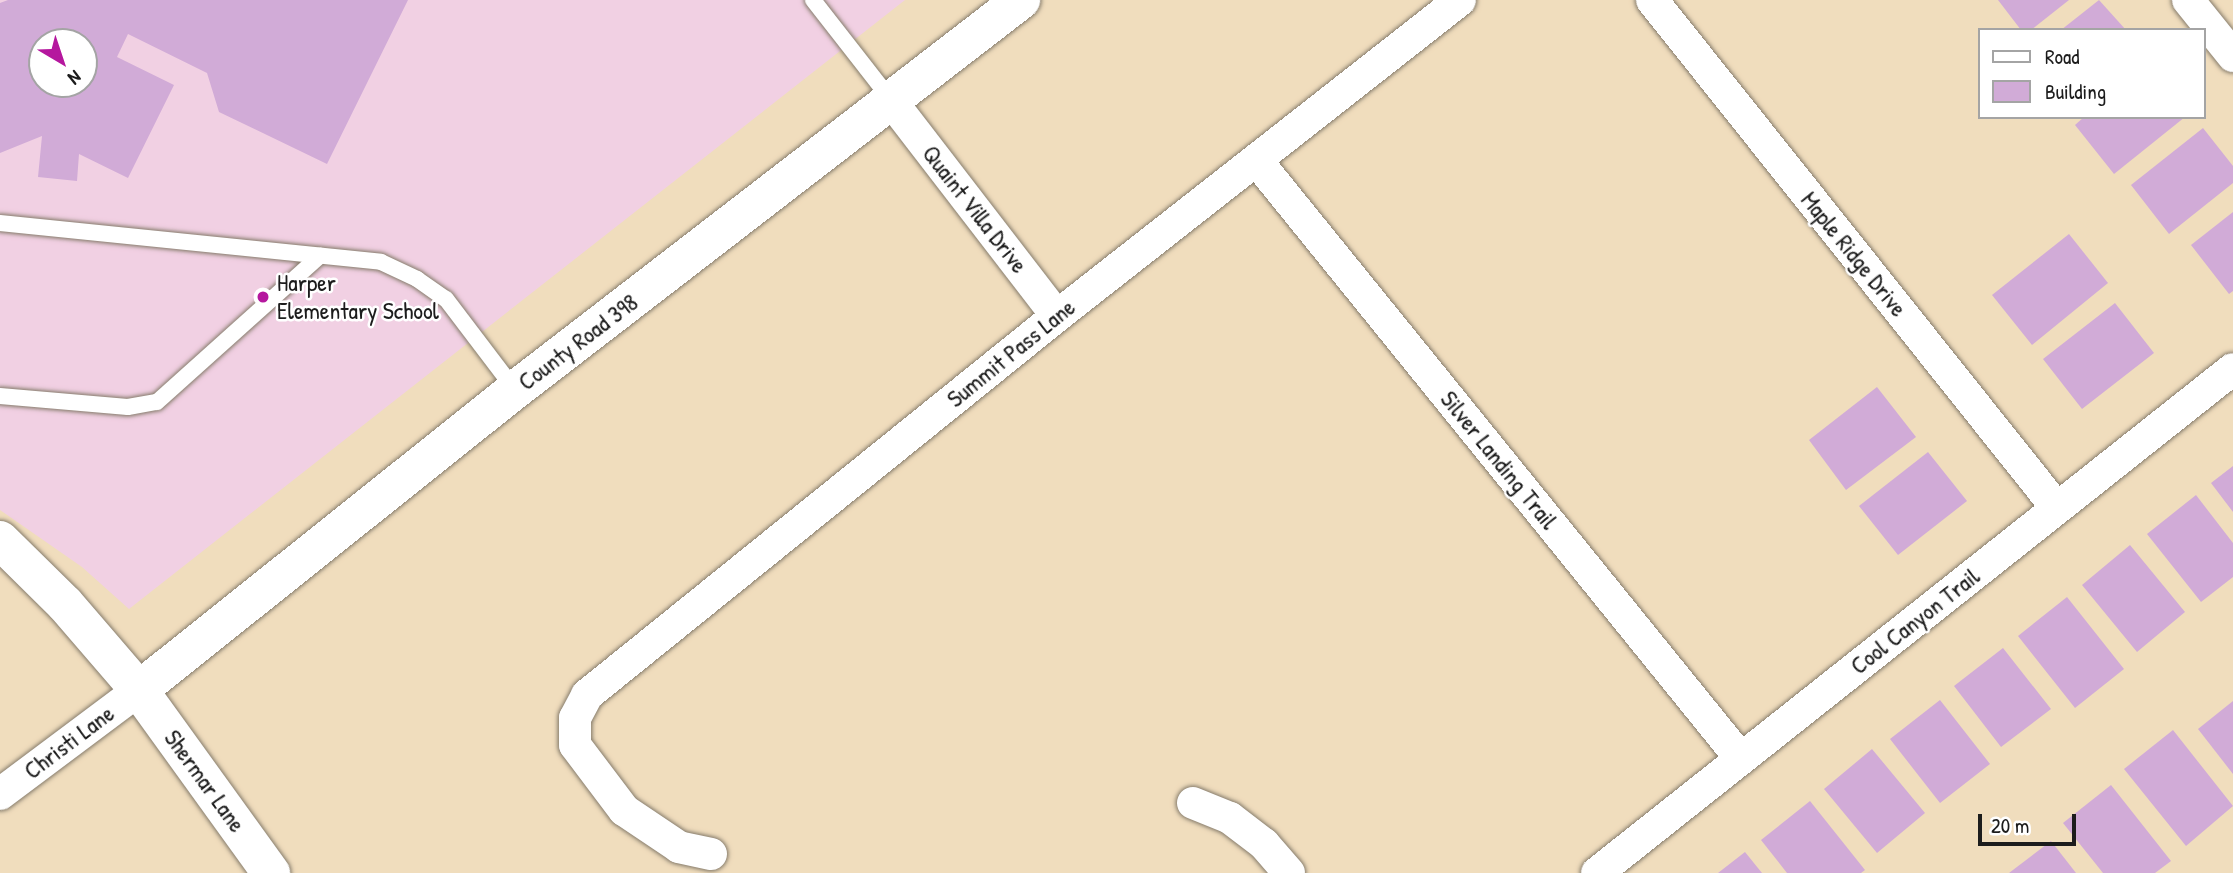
<!DOCTYPE html>
<html>
<head>
<meta charset="utf-8">
<style>
  body { margin:0 }
  #map { position:relative; width:2233px; height:873px; overflow:hidden; background:#f0ddbd; font-family:"Patrick Hand",sans-serif }
  div>[style] { position:absolute }
  .built>* { inset:0; background:#f1d0e3 }
  .building>* { inset:0; background:#d1abd7 }
  .roads { filter:drop-shadow(0 0 2px #867c6c) drop-shadow(0 0 2px #867c6c) }
  .service>* { height:16px; margin:-8px; padding:0 8px; transform-origin:8px; border-radius:8px; background:#fff }
  .minor>* { height:32px; margin:-16px; padding:0 16px; transform-origin:16px; border-radius:16px; background:#fff }
  .tertiary>* { height:38px; margin:-19px; padding:0 19px; transform-origin:19px; border-radius:19px; background:#fff }
  .dots>* { width:19px; height:19px; translate:-50% -50%; box-sizing:border-box; border:4px solid #fff; border-radius:50% }
  span { translate:-50% -50%; white-space:nowrap; text-align:center; line-height:1.15; -webkit-text-stroke:5px #fff; paint-order:stroke }
  .street-label { font-size:24px; color:#1c1c1c }
  .poi-label { font-size:24px; color:#1c1c1c }
  .left { translate:0 -50%; text-align:left }
  .legend { position:absolute; left:1978px; top:28px; width:228px; height:91px; box-sizing:border-box; background:#fff; border:2px solid #a4a4a4; margin:0; padding:9px 12px; list-style:none; font-size:21px; color:#1c1c1c }
  .legend li { display:flex; align-items:center; gap:14px; height:35px }
  .legend b { width:35px; border:2px solid #a4a4a4 }
  .north { position:absolute; left:28px; top:28px; width:70px; height:70px; box-sizing:border-box; background:#fff; border:2px solid #a4a4a4; border-radius:50%; rotate:141deg; font-size:19px; font-weight:700; line-height:28px; text-align:center; color:#1c1c1c }
  .north::after { content:''; display:block; margin:auto; width:24px; height:32px; background:#b5179e; clip-path:polygon(50% 0,100% 100%,50% 72%,0 100%) }
  .scale { position:absolute; left:1978px; top:814px; width:98px; height:32px; box-sizing:border-box; border:4px solid #1c1c1c; border-top:0; padding-left:9px; font-size:21px; line-height:24px; white-space:nowrap; color:#1c1c1c; -webkit-text-stroke:5px #fff; paint-order:stroke }
</style>
</head>
<body>
<div id="map">
  <div class="built">
    <div style="clip-path:polygon(evenodd,0 0,905px 0,129px 609px,82px 567px,0 510px,0 0,42px 42px,84px 42px,84px 84px,42px 84px,42px 42px)"></div>
  </div>
  <div class="building">
    <div style="clip-path:polygon(evenodd,8px 0,408px 0,327px 164px,219px 112px,207px 73px,128px 34px,117px 57px,174px 85px,128px 178px,79px 154px,77px 181px,38px 177px,42px 136px,0 153px,0 3px,8px 0,42px 42px,84px 42px,84px 84px,42px 84px,42px 42px)"></div>
    <div style="clip-path:polygon(1998px 0,2069px 0,2031px 30px,2021px 30px)"></div>
    <div style="clip-path:polygon(2099px 0,2126px 30px,2061px 30px)"></div>
    <div style="clip-path:polygon(2084px 117px,2185px 117px,2114px 174px,2075px 125px)"></div>
    <div style="clip-path:polygon(2203px 128px,2233px 166px,2233px 183px,2169px 234px,2131px 185px)"></div>
    <div style="clip-path:polygon(2233px 212px,2233px 291px,2229px 294px,2191px 245px)"></div>
    <div style="clip-path:polygon(2069px 234px,2108px 283px,2032px 345px,1992px 295px)"></div>
    <div style="clip-path:polygon(2115px 303px,2154px 353px,2082px 409px,2043px 359px)"></div>
    <div style="clip-path:polygon(1877px 387px,1916px 437px,1846px 490px,1809px 440px)"></div>
    <div style="clip-path:polygon(1928px 452px,1967px 501px,1898px 555px,1859px 506px)"></div>
    <div style="clip-path:polygon(2233px 466px,2233px 512px,2211px 483px)"></div>
    <div style="clip-path:polygon(2196px 495px,2233px 543px,2233px 577px,2201px 602px,2147px 534px)"></div>
    <div style="clip-path:polygon(2130px 545px,2185px 612px,2137px 652px,2082px 585px)"></div>
    <div style="clip-path:polygon(2067px 597px,2124px 669px,2075px 708px,2018px 636px)"></div>
    <div style="clip-path:polygon(2003px 648px,2051px 709px,2001px 747px,1954px 686px)"></div>
    <div style="clip-path:polygon(1940px 700px,1990px 764px,1940px 803px,1890px 739px)"></div>
    <div style="clip-path:polygon(2233px 701px,2233px 774px,2198px 729px)"></div>
    <div style="clip-path:polygon(2173px 730px,2233px 806px,2186px 846px,2124px 769px)"></div>
    <div style="clip-path:polygon(1872px 749px,1925px 813px,1877px 853px,1824px 789px)"></div>
    <div style="clip-path:polygon(2111px 785px,2171px 861px,2155px 873px,2103px 873px,2063px 823px)"></div>
    <div style="clip-path:polygon(1810px 801px,1865px 870px,1861px 873px,1787px 873px,1761px 840px)"></div>
    <div style="clip-path:polygon(2051px 841px,2076px 873px,2009px 873px)"></div>
    <div style="clip-path:polygon(1745px 852px,1762px 873px,1718px 873px)"></div>
  </div>
  <div class="roads">
    <div class="service">
      <div style="left:813px;top:0;width:127px;rotate:52deg"></div>
      <div style="left:0;top:223px;width:383px;rotate:5.8deg"></div>
      <div style="left:381px;top:262px;width:40px;rotate:25deg"></div>
      <div style="left:417px;top:279px;width:35px;rotate:35deg"></div>
      <div style="left:446px;top:299px;width:114px;rotate:52.8deg"></div>
      <div style="left:0;top:396px;width:128px;rotate:4.9deg"></div>
      <div style="left:128px;top:407px;width:29px;rotate:-10deg"></div>
      <div style="left:157px;top:402px;width:219px;rotate:-41.9deg"></div>
    </div>
    <div class="minor">
      <div style="left:1652px;top:0;width:650px;rotate:51.44deg"></div>
      <div style="left:2188px;top:0;width:72px;rotate:51.2deg"></div>
      <div style="left:892px;top:102px;width:270px;rotate:52.4deg"></div>
      <div style="left:1257px;top:161px;width:769px;rotate:51.01deg"></div>
      <div style="left:0;top:794px;width:174px;rotate:-36.8deg"></div>
      <div style="left:1193px;top:803px;width:40px;rotate:22deg"></div>
      <div style="left:1230px;top:818px;width:43px;rotate:37.4deg"></div>
      <div style="left:1264px;top:844px;width:38px;rotate:49deg"></div>
      <div style="left:711px;top:854px;width:33px;rotate:-168deg"></div>
      <div style="left:679px;top:847px;width:66px;rotate:-146.1deg"></div>
      <div style="left:624px;top:810px;width:81px;rotate:-127deg"></div>
      <div style="left:575px;top:745px;width:27px;rotate:-90deg"></div>
      <div style="left:575px;top:718px;width:26px;rotate:-62deg"></div>
      <div style="left:587px;top:695px;width:604px;rotate:-38.88deg"></div>
      <div style="left:1057px;top:316px;width:512px;rotate:-38.1deg"></div>
      <div style="left:1597px;top:873px;width:811px;rotate:-38.4deg"></div>
    </div>
    <div class="tertiary">
      <div style="left:0;top:540px;width:91px;rotate:44.6deg"></div>
      <div style="left:65px;top:604px;width:113px;rotate:49.3deg"></div>
      <div style="left:139px;top:690px;width:226px;rotate:54.2deg"></div>
      <div style="left:139px;top:690px;width:481px;rotate:-38.6deg"></div>
      <div style="left:515px;top:390px;width:639px;rotate:-37.62deg"></div>
    </div>
  </div>
  <div class="dots">
    <div style="left:263px;top:297px;background:#b5179e"></div>
  </div>
  <div class="street-label">
    <span style="left:975px;top:209px;rotate:52deg">Quaint Villa Drive</span>
    <span style="left:1854px;top:254px;rotate:51deg">Maple Ridge Drive</span>
    <span style="left:578px;top:342px;rotate:-37deg">County Road 398</span>
    <span style="left:1011px;top:353px;rotate:-39deg">Summit Pass Lane</span>
    <span style="left:1499px;top:460px;rotate:51deg">Silver Landing Trail</span>
    <span style="left:1915px;top:621px;rotate:-38deg">Cool Canyon Trail</span>
    <span style="left:69px;top:742px;rotate:-37deg">Christi Lane</span>
    <span style="left:205px;top:781px;rotate:54deg">Shermar Lane</span>
  </div>
  <div class="poi-label">
    <span class="left" style="left:277px;top:297px">Harper<br>Elementary School</span>
  </div>
  <ul class="legend">
  <li><b style="height:9px;background:#fff"></b>Road</li>
  <li><b style="height:19px;background:#d1abd7"></b>Building</li>
  </ul>
  <div class="north">N</div>
  <div class="scale">20 m</div>
</div>
</body>
</html>
